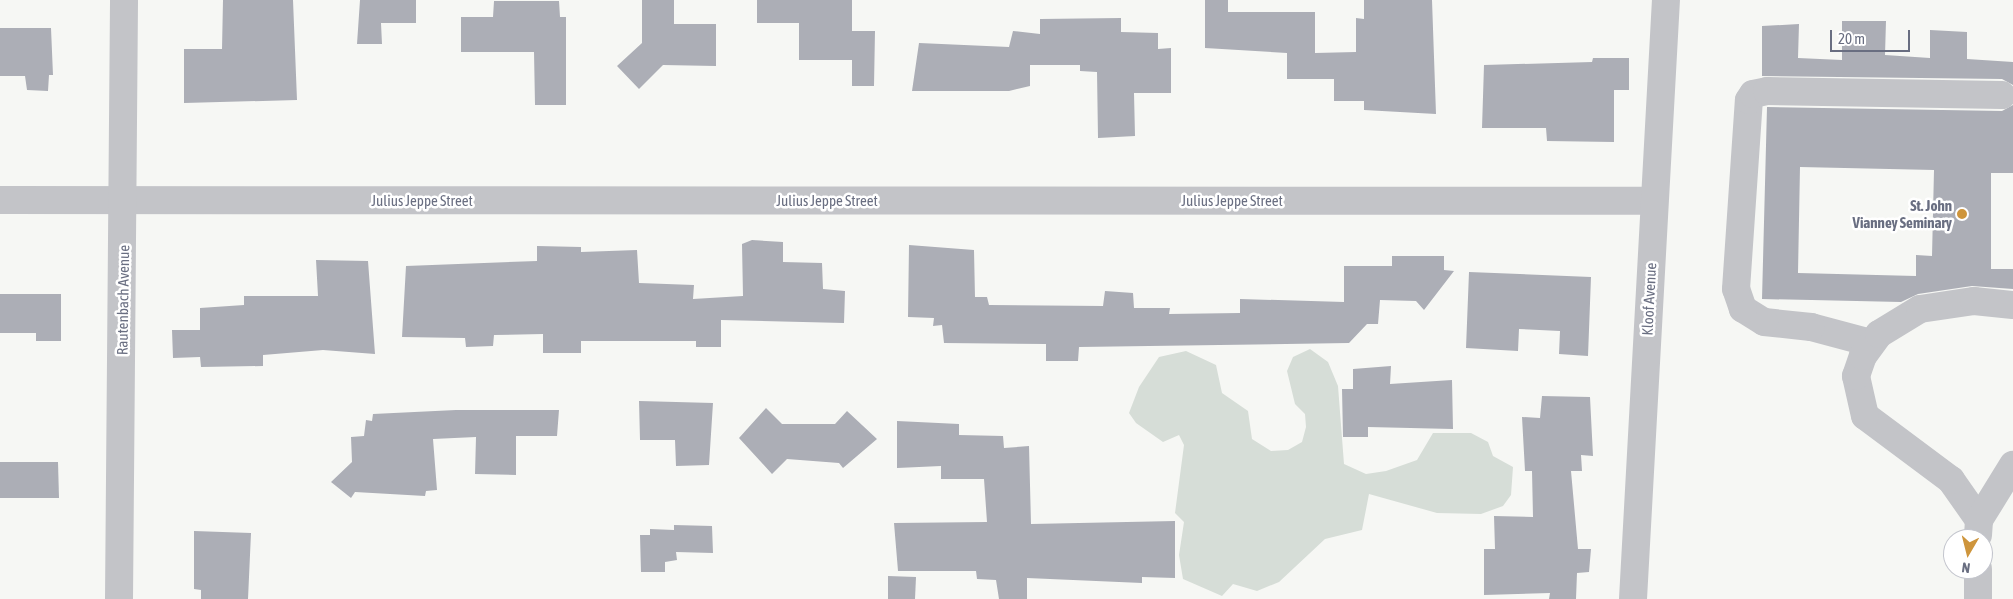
<!DOCTYPE html>
<html>
<head>
<meta charset="utf-8">
<style>
  body { margin:0 }
  #map { position:relative; width:2013px; height:599px; overflow:hidden; background:#f6f7f4; font-family:"Asap Condensed",sans-serif }
  div>[style] { position:absolute }
  .green>* { inset:0; background:#d6ddd7 }
  .building>* { inset:0; background:#acaeb6 }
  .minor>* { height:28px; margin:-14px; padding:0 14px; transform-origin:14px; border-radius:14px; background:#c3c4c8 }
  .dots>* { width:14px; height:14px; translate:-50% -50%; box-sizing:border-box; border:2px solid #fff; border-radius:50% }
  span { translate:-50% -50%; white-space:nowrap; text-align:center; line-height:1.15; -webkit-text-stroke:5px #fff; paint-order:stroke }
  .street-label { font-size:15px; color:#696e81 }
  .poi-label { font-size:15px; color:#696e81; font-weight:700 }
  .right { translate:-100% -50%; text-align:right }
  .north { position:absolute; left:1943px; top:529px; width:50px; height:50px; box-sizing:border-box; background:#fff; border:1px solid #c3c5cd; border-radius:50%; rotate:188deg; font-size:14px; font-weight:700; line-height:20px; text-align:center; color:#696e81 }
  .north::after { content:''; display:block; margin:auto; width:18px; height:22px; background:#ce953c; clip-path:polygon(50% 0,100% 100%,50% 72%,0 100%) }
  .scale { position:absolute; left:1830px; top:30px; width:80px; height:22px; box-sizing:border-box; border:2px solid #696e81; border-top:0; padding-left:6px; font-size:15px; line-height:18px; white-space:nowrap; color:#696e81; -webkit-text-stroke:4px #fff; paint-order:stroke }
</style>
</head>
<body>
<div id="map">
  <div class="green">
    <div style="clip-path:polygon(1310px 349px,1328px 362px,1338px 386px,1344px 464px,1366px 474px,1386px 471px,1417px 460px,1433px 433px,1471px 433px,1488px 442px,1493px 456px,1513px 467px,1511px 495px,1503px 506px,1481px 514px,1437px 513px,1369px 494px,1362px 530px,1325px 539px,1279px 582px,1257px 591px,1233px 584px,1222px 596px,1183px 579px,1179px 555px,1184px 522px,1175px 513px,1184px 445px,1179px 435px,1163px 442px,1136px 423px,1129px 413px,1139px 387px,1159px 357px,1186px 351px,1216px 365px,1222px 393px,1248px 411px,1252px 439px,1271px 451px,1288px 450px,1302px 442px,1306px 427px,1305px 414px,1295px 404px,1287px 371px,1293px 357px)"></div>
  </div>
  <div class="building">
    <div style="clip-path:polygon(223px 0,293px 0,297px 100px,184px 103px,184px 49px,222px 49px)"></div>
    <div style="clip-path:polygon(360px 0,416px 0,416px 23px,381px 23px,382px 44px,357px 44px)"></div>
    <div style="clip-path:polygon(642px 0,674px 0,674px 24px,716px 24px,716px 66px,663px 65px,639px 89px,617px 66px,642px 43px)"></div>
    <div style="clip-path:polygon(757px 0,852px 0,852px 31px,875px 31px,874px 86px,852px 86px,852px 60px,799px 60px,799px 23px,757px 23px)"></div>
    <div style="clip-path:polygon(1205px 0,1228px 0,1228px 12px,1315px 12px,1315px 53px,1356px 52px,1356px 18px,1364px 19px,1364px 0,1432px 0,1436px 114px,1364px 110px,1364px 101px,1334px 101px,1334px 79px,1287px 79px,1287px 53px,1205px 48px)"></div>
    <div style="clip-path:polygon(494px 1px,559px 1px,560px 17px,566px 17px,566px 105px,535px 105px,534px 52px,461px 52px,461px 17px,493px 17px)"></div>
    <div style="clip-path:polygon(1121px 18px,1121px 32px,1158px 33px,1158px 49px,1171px 48px,1171px 93px,1134px 93px,1135px 136px,1098px 138px,1097px 72px,1080px 71px,1080px 65px,1030px 65px,1030px 86px,1009px 91px,912px 91px,919px 43px,1009px 47px,1013px 31px,1040px 34px,1040px 19px)"></div>
    <div style="clip-path:polygon(1842px 21px,1886px 21px,1885px 55px,1930px 58px,1930px 30px,1967px 32px,1967px 59px,2013px 62px,2013px 85px,2002px 79px,1762px 76px,1762px 26px,1799px 24px,1798px 58px,1842px 60px)"></div>
    <div style="clip-path:polygon(0 28px,51px 28px,53px 75px,49px 75px,48px 91px,27px 90px,25px 76px,0 76px)"></div>
    <div style="clip-path:polygon(1593px 58px,1629px 58px,1629px 90px,1614px 90px,1614px 142px,1547px 141px,1546px 128px,1482px 128px,1484px 65px,1592px 62px)"></div>
    <div style="clip-path:polygon(evenodd,2013px 105px,2013px 173px,1991px 173px,1991px 269px,2013px 269px,2013px 289px,1972px 286px,1918px 294px,1901px 302px,1762px 299px,1767px 107px,2002px 111px,2013px 105px,1800px 167px,1934px 170px,1932px 256px,1916px 255px,1916px 276px,1798px 273px,1800px 167px)"></div>
    <div style="clip-path:polygon(752px 240px,783px 242px,783px 262px,822px 263px,823px 289px,845px 291px,844px 323px,721px 320px,721px 347px,696px 347px,696px 341px,581px 341px,581px 353px,543px 353px,543px 334px,494px 335px,493px 346px,466px 347px,465px 338px,402px 337px,406px 266px,537px 261px,537px 246px,581px 247px,581px 252px,637px 250px,639px 283px,694px 285px,693px 299px,743px 296px,742px 244px)"></div>
    <div style="clip-path:polygon(909px 245px,974px 250px,975px 297px,987px 297px,989px 305px,1103px 306px,1105px 291px,1133px 293px,1134px 308px,1170px 308px,1169px 314px,1240px 313px,1240px 299px,1344px 302px,1344px 266px,1392px 266px,1392px 256px,1444px 256px,1444px 270px,1454px 271px,1424px 310px,1416px 301px,1380px 300px,1378px 324px,1367px 324px,1349px 343px,1079px 347px,1078px 361px,1046px 361px,1046px 344px,944px 343px,942px 325px,933px 326px,934px 318px,908px 317px)"></div>
    <div style="clip-path:polygon(316px 260px,368px 261px,375px 354px,323px 350px,263px 355px,263px 366px,201px 367px,200px 357px,173px 358px,172px 330px,200px 330px,200px 308px,244px 305px,244px 296px,318px 296px)"></div>
    <div style="clip-path:polygon(1469px 272px,1591px 277px,1588px 356px,1559px 354px,1560px 331px,1519px 329px,1518px 351px,1466px 348px)"></div>
    <div style="clip-path:polygon(0 294px,61px 294px,61px 341px,36px 341px,36px 333px,0 333px)"></div>
    <div style="clip-path:polygon(1391px 366px,1390px 384px,1452px 380px,1453px 429px,1368px 427px,1368px 437px,1343px 437px,1342px 389px,1353px 389px,1353px 369px)"></div>
    <div style="clip-path:polygon(1542px 396px,1590px 397px,1593px 456px,1581px 455px,1582px 471px,1571px 471px,1578px 549px,1591px 549px,1589px 572px,1577px 573px,1576px 599px,1549px 599px,1550px 593px,1484px 595px,1484px 549px,1495px 549px,1494px 516px,1533px 517px,1532px 471px,1525px 471px,1522px 417px,1540px 418px)"></div>
    <div style="clip-path:polygon(639px 401px,713px 403px,709px 465px,676px 466px,675px 440px,640px 440px)"></div>
    <div style="clip-path:polygon(766px 408px,782px 424px,835px 424px,847px 411px,877px 439px,843px 468px,839px 463px,787px 459px,772px 474px,739px 438px)"></div>
    <div style="clip-path:polygon(456px 410px,559px 410px,557px 436px,516px 436px,516px 475px,475px 474px,476px 437px,433px 439px,437px 490px,426px 491px,425px 496px,355px 492px,351px 498px,331px 482px,352px 462px,351px 437px,364px 436px,366px 420px,372px 421px,373px 414px)"></div>
    <div style="clip-path:polygon(897px 421px,959px 424px,959px 435px,1003px 436px,1004px 448px,1029px 446px,1031px 524px,1175px 521px,1175px 578px,1142px 577px,1142px 583px,1027px 578px,1027px 599px,999px 599px,996px 580px,977px 579px,976px 571px,898px 571px,894px 523px,987px 522px,984px 479px,941px 479px,941px 466px,897px 468px)"></div>
    <div style="clip-path:polygon(0 462px,58px 462px,59px 498px,0 498px)"></div>
    <div style="clip-path:polygon(674px 525px,712px 526px,713px 553px,676px 552px,677px 560px,665px 562px,665px 572px,641px 572px,640px 535px,650px 535px,650px 529px,674px 530px)"></div>
    <div style="clip-path:polygon(194px 531px,251px 533px,248px 599px,201px 599px,201px 590px,194px 589px)"></div>
    <div style="clip-path:polygon(888px 576px,916px 577px,915px 599px,888px 599px)"></div>
  </div>
  <div class="minor">
    <div style="left:0;top:200px;width:1654px;rotate:0.03deg"></div>
    <div style="left:1871px;top:343px;width:62px;rotate:-165.1deg"></div>
    <div style="left:1811px;top:327px;width:47px;rotate:-173.9deg"></div>
    <div style="left:1764px;top:322px;width:25px;rotate:-148deg"></div>
    <div style="left:1743px;top:309px;width:21px;rotate:-109deg"></div>
    <div style="left:1736px;top:289px;width:189px;rotate:-86.1deg"></div>
    <div style="left:1749px;top:100px;width:7px;rotate:-56deg"></div>
    <div style="left:1753px;top:94px;width:14px;rotate:-12deg"></div>
    <div style="left:1767px;top:91px;width:235px;rotate:1deg"></div>
    <div style="left:1979px;top:520px;width:49px;rotate:-125deg"></div>
    <div style="left:1951px;top:480px;width:107px;rotate:-143.3deg"></div>
    <div style="left:1865px;top:416px;width:41px;rotate:-102.7deg"></div>
    <div style="left:1856px;top:376px;width:21px;rotate:-71deg"></div>
    <div style="left:1863px;top:356px;width:27px;rotate:-54deg"></div>
    <div style="left:1879px;top:334px;width:48px;rotate:-31.4deg"></div>
    <div style="left:1920px;top:309px;width:55px;rotate:-8.4deg"></div>
    <div style="left:1974px;top:301px;width:39px;rotate:6deg"></div>
    <div style="left:1978px;top:535px;width:15px;rotate:-86deg"></div>
    <div style="left:1979px;top:520px;width:65px;rotate:-58.3deg"></div>
    <div style="left:119px;top:599px;width:599px;rotate:-89.52deg"></div>
    <div style="left:1633px;top:599px;width:600px;rotate:-86.85deg"></div>
    <div style="left:1978px;top:599px;width:30px;rotate:-90deg"></div>
  </div>
  <div class="dots">
    <div style="left:1962px;top:214px;background:#ce953c"></div>
  </div>
  <div class="street-label">
    <span style="left:422px;top:201px">Julius Jeppe Street</span>
    <span style="left:827px;top:201px">Julius Jeppe Street</span>
    <span style="left:1232px;top:201px">Julius Jeppe Street</span>
    <span style="left:1649px;top:299px;rotate:-87deg">Kloof Avenue</span>
    <span style="left:123px;top:300px;rotate:-89deg">Rautenbach Avenue</span>
  </div>
  <div class="poi-label">
    <span class="right" style="left:1952px;top:214px">St. John<br>Vianney Seminary</span>
  </div>
  <div class="north">N</div>
  <div class="scale">20 m</div>
</div>
</body>
</html>
